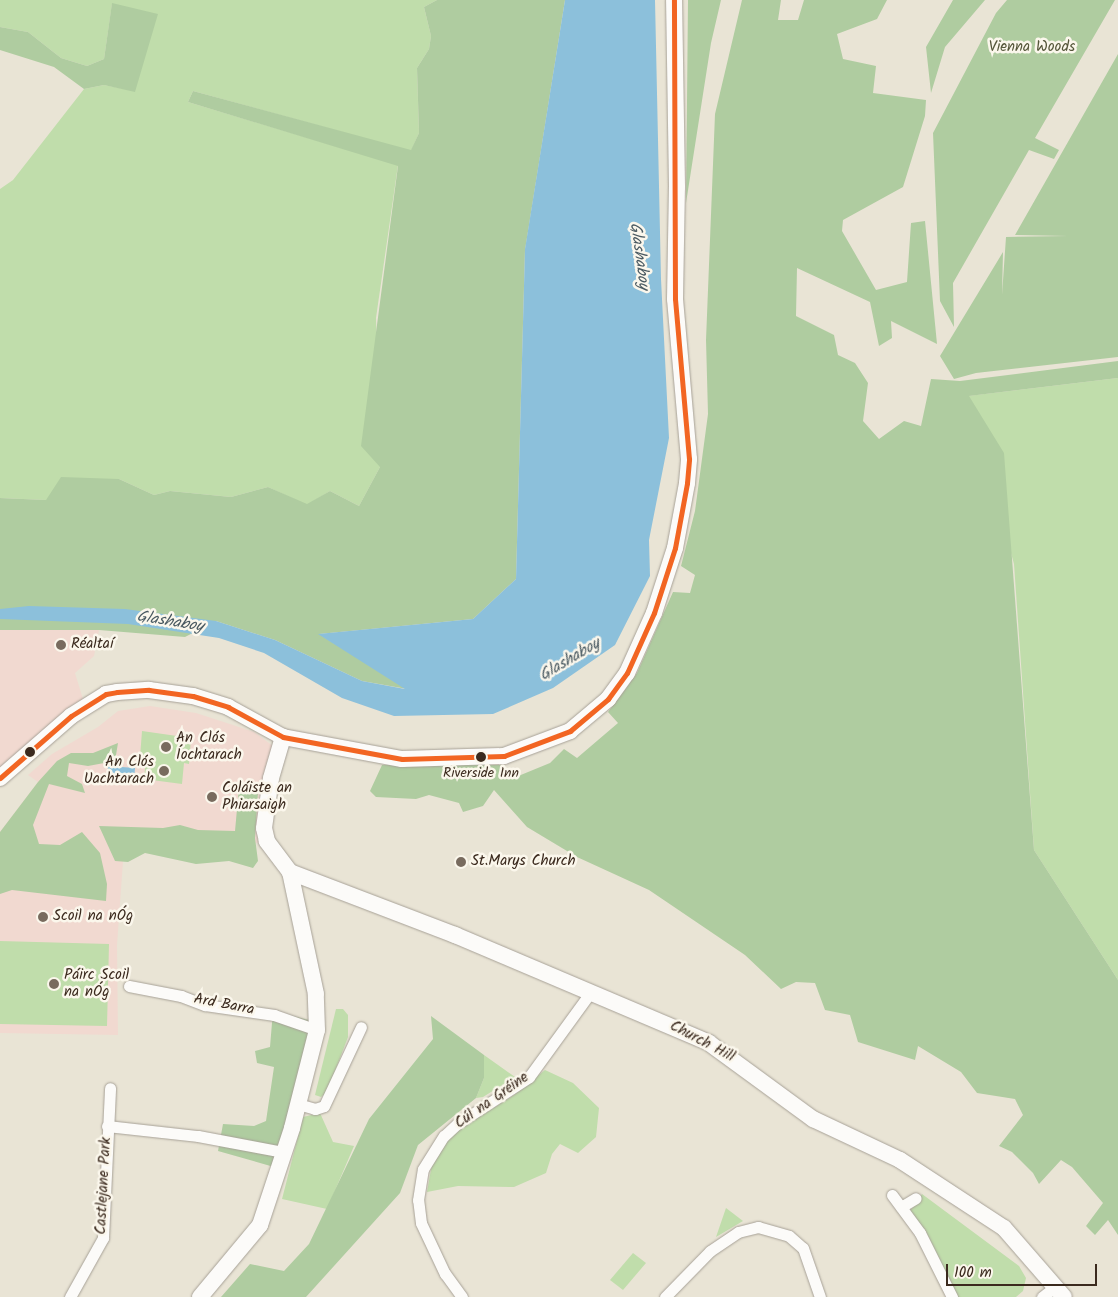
<!DOCTYPE html>
<html>
<head>
<meta charset="utf-8">
<style>
  body { margin:0 }
  #map { position:relative; width:1118px; height:1297px; overflow:hidden; background:#e9e4d5; font-family:Kalam,sans-serif }
  div>[style] { position:absolute }
  .built>* { inset:0; background:#f1d9d0 }
  .green>* { inset:0; background:#c0ddab }
  .forest>* { inset:0; background:#afcca0 }
  .water>* { inset:0; background:#8cc0db }
  .roads { filter:drop-shadow(0 0 1px #a7a197) drop-shadow(0 0 1px #a7a197) }
  .street>* { height:11px; margin:-5.5px; padding:0 5.5px; transform-origin:5.5px; border-radius:5.5px; background:#fcfbf9 }
  .secondary>* { height:16px; margin:-8px; padding:0 8px; transform-origin:8px; border-radius:8px; background:#fcfbf9 }
  .bus-1>* { height:5px; margin:-2.5px; padding:0 2.5px; transform-origin:2.5px; border-radius:2.5px; background:#f26522 }
  .dots>* { width:14px; height:14px; translate:-50% -50%; box-sizing:border-box; border:2px solid #fbf7ec; border-radius:50% }
  span { translate:-50% -50%; white-space:nowrap; text-align:center; line-height:1.15; -webkit-text-stroke:5px #fbf7ec; paint-order:stroke }
  .bus-label { font-size:14px; color:#3b2a1e }
  .park-label { font-size:15px; color:#545539 }
  .poi-label { font-size:15px; color:#3b2a1e }
  .left { translate:0 -50%; text-align:left }
  .right { translate:-100% -50%; text-align:right }
  .street-label { font-size:15px; color:#3b2a1e }
  .water-label { font-size:16px; color:#495961; font-style:italic }
  .scale { position:absolute; left:946px; top:1264px; width:151px; height:22px; box-sizing:border-box; border:2px solid #3b2a1e; border-top:0; padding-left:6px; font-size:15px; line-height:18px; white-space:nowrap; color:#3b2a1e; -webkit-text-stroke:4px #fbf7ec; paint-order:stroke }
</style>
</head>
<body>
<div id="map">
  <div class="built">
    <div style="clip-path:polygon(0 629px,99px 630px,94px 656px,75px 673px,83px 699px,0 768px)"></div>
    <div style="clip-path:polygon(150px 706px,196px 713px,236px 726px,254px 732px,273px 746px,258px 843px,125px 833px,117px 945px,118px 1035px,0 1033px,0 832px,38px 782px,28px 775px,52px 754px,98px 727px,118px 711px)"></div>
  </div>
  <div class="green">
    <div style="clip-path:polygon(0 0,437px 0,424px 7px,431px 36px,429px 49px,417px 68px,419px 133px,411px 151px,193px 91px,188px 102px,398px 165px,376px 318px,380px 467px,359px 506px,330px 491px,307px 505px,268px 487px,231px 497px,170px 491px,154px 495px,119px 479px,46px 500px,0 498px,0 189px,13px 180px,84px 89px,104px 85px,135px 91px,112px 4px,104px 59px,87px 66px,61px 58px,28px 32px,0 27px)"></div>
    <div style="clip-path:polygon(1118px 378px,1118px 980px,1034px 850px,1014px 564px,968px 396px)"></div>
    <div style="clip-path:polygon(142px 731px,191px 738px,189px 764px,184px 763px,182px 784px,144px 779px,146px 759px,140px 757px)"></div>
    <div style="clip-path:polygon(0 941px,109px 944px,107px 1026px,0 1024px)"></div>
    <div style="clip-path:polygon(336px 1009px,343px 1009px,348px 1015px,348px 1037px,327px 1092px,321px 1097px,315px 1095px)"></div>
    <div style="clip-path:polygon(484px 1055px,515px 1077px,483px 1097px,476px 1098px,484px 1078px)"></div>
    <div style="clip-path:polygon(545px 1070px,573px 1083px,599px 1108px,596px 1137px,578px 1153px,560px 1144px,552px 1154px,546px 1173px,514px 1187px,458px 1186px,427px 1192px,433px 1158px,449px 1136px,514px 1095px)"></div>
    <div style="clip-path:polygon(320px 1113px,333px 1142px,354px 1146px,327px 1209px,282px 1199px,303px 1117px)"></div>
    <div style="clip-path:polygon(922px 1194px,1019px 1266px,1026px 1278px,1023px 1291px,1016px 1297px,958px 1297px,926px 1232px,910px 1211px)"></div>
    <div style="clip-path:polygon(726px 1208px,743px 1221px,716px 1237px)"></div>
    <div style="clip-path:polygon(633px 1253px,646px 1263px,623px 1290px,610px 1280px)"></div>
  </div>
  <div class="forest">
    <div style="clip-path:polygon(437px 0,565px 0,525px 250px,516px 579px,473px 619px,319px 634px,407px 689px,362px 681px,275px 640px,216px 621px,185px 637px,99px 630px,0 630px,0 498px,46px 500px,61px 477px,119px 479px,154px 495px,170px 491px,231px 497px,268px 487px,307px 504px,330px 491px,359px 506px,380px 467px,361px 446px,398px 166px,188px 102px,193px 91px,411px 150px,419px 133px,417px 68px,429px 49px,431px 36px,424px 7px)"></div>
    <div style="clip-path:polygon(688px 0,721px 0,711px 43px,686px 203px)"></div>
    <div style="clip-path:polygon(742px 0,781px 0,778px 20px,798px 20px,804px 0,887px 0,877px 19px,837px 34px,843px 59px,876px 66px,873px 93px,926px 100px,925px 116px,903px 187px,843px 220px,842px 231px,876px 290px,907px 282px,911px 223px,925px 221px,937px 344px,891px 321px,892px 338px,879px 346px,870px 302px,797px 268px,796px 316px,834px 335px,838px 355px,855px 363px,868px 383px,863px 421px,879px 439px,904px 421px,921px 426px,931px 379px,960px 381px,1118px 361px,1118px 378px,969px 396px,1004px 453px,1034px 850px,1118px 980px,1118px 1235px,1108px 1220px,1095px 1235px,1086px 1226px,1103px 1203px,1072px 1167px,1061px 1160px,1039px 1184px,1033px 1173px,1012px 1152px,999px 1146px,1023px 1115px,1015px 1099px,977px 1093px,961px 1072px,918px 1046px,915px 1060px,858px 1042px,850px 1015px,825px 1010px,815px 983px,796px 982px,781px 989px,745px 955px,649px 890px,577px 857px,527px 827px,494px 790px,483px 806px,463px 812px,459px 803px,429px 795px,416px 799px,376px 797px,370px 791px,382px 765px,503px 765px,511px 779px,550px 763px,564px 749px,577px 758px,618px 723px,608px 712px,637px 673px,673px 592px,690px 593px,695px 575px,681px 566px,695px 511px,708px 414px,706px 340px,715px 114px)"></div>
    <div style="clip-path:polygon(953px 0,985px 0,945px 47px,931px 93px,926px 47px)"></div>
    <div style="clip-path:polygon(1007px 0,1115px 0,1035px 138px,1059px 150px,1054px 159px,1029px 150px,953px 283px,954px 327px,940px 301px,933px 133px,996px 13px)"></div>
    <div style="clip-path:polygon(112px 3px,158px 14px,135px 92px,104px 85px,84px 89px,54px 67px,0 50px,0 27px,28px 32px,61px 58px,87px 66px,104px 59px)"></div>
    <div style="clip-path:polygon(1118px 54px,1118px 357px,976px 373px,954px 379px,940px 356px,1003px 252px,1002px 295px,1006px 237px,1068px 236px,1015px 235px)"></div>
    <div style="clip-path:polygon(118px 743px,115px 761px,88px 766px,69px 763px,67px 776px,82px 784px,85px 793px,49px 784px,33px 825px,39px 844px,60px 845px,82px 832px,100px 853px,107px 884px,106px 901px,12px 890px,0 894px,0 832px,38px 782px,57px 761px,71px 753px,93px 753px)"></div>
    <div style="clip-path:polygon(239px 787px,249px 787px,258px 792px,255px 838px,258px 861px,253px 868px,229px 861px,196px 864px,145px 853px,128px 862px,115px 861px,99px 826px,163px 828px,180px 825px,198px 830px,235px 831px)"></div>
    <div style="clip-path:polygon(273px 1011px,309px 1020px,310px 1039px,274px 1167px,218px 1151px,223px 1124px,254px 1126px,266px 1121px,274px 1067px,257px 1063px,255px 1051px,270px 1047px)"></div>
    <div style="clip-path:polygon(431px 1016px,484px 1055px,484px 1078px,476px 1098px,418px 1145px,400px 1193px,306px 1297px,221px 1297px,250px 1264px,284px 1271px,309px 1244px,369px 1119px,433px 1039px)"></div>
  </div>
  <div class="water">
    <div style="clip-path:polygon(565px 0,655px 0,661px 279px,669px 438px,649px 540px,650px 576px,615px 645px,553px 688px,493px 714px,394px 716px,342px 698px,264px 653px,219px 638px,128px 624px,0 619px,0 609px,29px 606px,125px 609px,216px 621px,275px 640px,362px 681px,405px 689px,318px 634px,473px 619px,516px 579px,525px 249px)"></div>
    <div style="clip-path:polygon(108px 766px,135px 768px,134px 780px,107px 777px)"></div>
  </div>
  <div class="roads">
    <div class="street">
      <div style="left:129px;top:986px;width:53px;rotate:10.9deg"></div>
      <div style="left:181px;top:996px;width:26px;rotate:21deg"></div>
      <div style="left:205px;top:1005px;width:70px;rotate:8.2deg"></div>
      <div style="left:274px;top:1015px;width:46px;rotate:19.2deg"></div>
      <div style="left:298px;top:1104px;width:18px;rotate:16deg"></div>
      <div style="left:315px;top:1109px;width:9px;rotate:-18deg"></div>
      <div style="left:324px;top:1106px;width:87px;rotate:-64.9deg"></div>
      <div style="left:107px;top:1126px;width:92px;rotate:6.3deg"></div>
      <div style="left:198px;top:1136px;width:86px;rotate:10.7deg"></div>
      <div style="left:892px;top:1195px;width:47px;rotate:53.6deg"></div>
      <div style="left:920px;top:1233px;width:72px;rotate:63.4deg"></div>
      <div style="left:901px;top:1207px;width:17px;rotate:-31deg"></div>
      <div style="left:70px;top:1297px;width:68px;rotate:-60.8deg"></div>
      <div style="left:103px;top:1238px;width:150px;rotate:-87.3deg"></div>
      <div style="left:462px;top:1297px;width:29px;rotate:-126deg"></div>
      <div style="left:445px;top:1274px;width:56px;rotate:-115.2deg"></div>
      <div style="left:421px;top:1223px;width:23px;rotate:-97deg"></div>
      <div style="left:418px;top:1200px;width:31px;rotate:-81deg"></div>
      <div style="left:423px;top:1169px;width:39px;rotate:-58deg"></div>
      <div style="left:444px;top:1136px;width:18px;rotate:-43deg"></div>
      <div style="left:457px;top:1124px;width:86px;rotate:-33.1deg"></div>
      <div style="left:529px;top:1077px;width:104px;rotate:-54deg"></div>
      <div style="left:665px;top:1297px;width:64px;rotate:-45.6deg"></div>
      <div style="left:710px;top:1251px;width:34px;rotate:-34deg"></div>
      <div style="left:738px;top:1232px;width:21px;rotate:-14deg"></div>
      <div style="left:758px;top:1227px;width:32px;rotate:16deg"></div>
      <div style="left:789px;top:1236px;width:18px;rotate:41deg"></div>
      <div style="left:803px;top:1248px;width:52px;rotate:70.9deg"></div>
      <div style="left:1042px;top:1297px;width:18px;rotate:-38deg"></div>
    </div>
    <div class="secondary">
      <div style="left:0;top:778px;width:94px;rotate:-41.1deg"></div>
      <div style="left:71px;top:716px;width:41px;rotate:-32.2deg"></div>
      <div style="left:106px;top:694px;width:11px;rotate:-10deg"></div>
      <div style="left:117px;top:692px;width:32px;rotate:-4deg"></div>
      <div style="left:149px;top:690px;width:44px;rotate:7.8deg"></div>
      <div style="left:193px;top:696px;width:37px;rotate:17deg"></div>
      <div style="left:228px;top:707px;width:63px;rotate:28.6deg"></div>
      <div style="left:283px;top:737px;width:121px;rotate:10.5deg"></div>
      <div style="left:402px;top:759px;width:102px;rotate:-1.7deg"></div>
      <div style="left:504px;top:756px;width:71px;rotate:-20.7deg"></div>
      <div style="left:570px;top:731px;width:50px;rotate:-40.1deg"></div>
      <div style="left:608px;top:699px;width:32px;rotate:-54deg"></div>
      <div style="left:627px;top:673px;width:66px;rotate:-65.8deg"></div>
      <div style="left:654px;top:613px;width:68px;rotate:-72.1deg"></div>
      <div style="left:675px;top:548px;width:66px;rotate:-79.5deg"></div>
      <div style="left:687px;top:483px;width:24px;rotate:-85deg"></div>
      <div style="left:689px;top:459px;width:161px;rotate:-95deg"></div>
      <div style="left:675px;top:299px;width:112px;rotate:-89deg"></div>
      <div style="left:677px;top:187px;width:187px;rotate:-90.9deg"></div>
      <div style="left:290px;top:872px;width:177px;rotate:20.9deg"></div>
      <div style="left:455px;top:935px;width:276px;rotate:23deg"></div>
      <div style="left:709px;top:1043px;width:129px;rotate:36.2deg"></div>
      <div style="left:813px;top:1119px;width:96px;rotate:25.2deg"></div>
      <div style="left:900px;top:1160px;width:124px;rotate:33.2deg"></div>
      <div style="left:1004px;top:1228px;width:91px;rotate:49deg"></div>
      <div style="left:200px;top:1297px;width:94px;rotate:-50.2deg"></div>
      <div style="left:260px;top:1225px;width:102px;rotate:-71.7deg"></div>
      <div style="left:292px;top:1128px;width:101px;rotate:-75.7deg"></div>
      <div style="left:317px;top:1030px;width:36px;rotate:-92deg"></div>
      <div style="left:316px;top:994px;width:125px;rotate:-102deg"></div>
      <div style="left:290px;top:872px;width:39px;rotate:-127deg"></div>
      <div style="left:267px;top:841px;width:13px;rotate:-103deg"></div>
      <div style="left:264px;top:828px;width:50px;rotate:-82deg"></div>
      <div style="left:271px;top:778px;width:43px;rotate:-73.7deg"></div>
    </div>
  </div>
  <div class="bus-1">
    <div style="left:0;top:778px;width:94px;rotate:-41.1deg"></div>
    <div style="left:71px;top:716px;width:41px;rotate:-32.2deg"></div>
    <div style="left:106px;top:694px;width:11px;rotate:-10deg"></div>
    <div style="left:117px;top:692px;width:32px;rotate:-4deg"></div>
    <div style="left:149px;top:690px;width:44px;rotate:7.8deg"></div>
    <div style="left:193px;top:696px;width:37px;rotate:17deg"></div>
    <div style="left:228px;top:707px;width:63px;rotate:28.6deg"></div>
    <div style="left:283px;top:737px;width:121px;rotate:10.5deg"></div>
    <div style="left:402px;top:759px;width:102px;rotate:-1.7deg"></div>
    <div style="left:504px;top:756px;width:71px;rotate:-20.7deg"></div>
    <div style="left:570px;top:731px;width:50px;rotate:-40.1deg"></div>
    <div style="left:608px;top:699px;width:32px;rotate:-54deg"></div>
    <div style="left:627px;top:673px;width:66px;rotate:-65.8deg"></div>
    <div style="left:654px;top:613px;width:68px;rotate:-72.1deg"></div>
    <div style="left:675px;top:548px;width:66px;rotate:-79.5deg"></div>
    <div style="left:687px;top:483px;width:24px;rotate:-85deg"></div>
    <div style="left:689px;top:459px;width:161px;rotate:-95deg"></div>
    <div style="left:675px;top:299px;width:299px;rotate:-90.2deg"></div>
  </div>
  <div class="dots">
    <div style="left:61px;top:645px;background:#786b5e"></div>
    <div style="left:166px;top:747px;background:#786b5e"></div>
    <div style="left:30px;top:752px;background:#3b2a1e"></div>
    <div style="left:481px;top:757px;background:#3b2a1e"></div>
    <div style="left:164px;top:771px;background:#786b5e"></div>
    <div style="left:212px;top:797px;background:#786b5e"></div>
    <div style="left:461px;top:862px;background:#786b5e"></div>
    <div style="left:43px;top:917px;background:#786b5e"></div>
    <div style="left:54px;top:984px;background:#786b5e"></div>
  </div>
  <div class="bus-label">
    <span style="left:481px;top:773px">Riverside Inn</span>
  </div>
  <div class="park-label">
    <span style="left:1032px;top:48px">Vienna Woods</span>
  </div>
  <div class="poi-label">
    <span class="left" style="left:71px;top:645px">Réaltaí</span>
    <span class="left" style="left:176px;top:747px">An Clós<br>Íochtarach</span>
    <span class="right" style="left:154px;top:771px">An Clós<br>Uachtarach</span>
    <span class="left" style="left:222px;top:797px">Coláiste an<br>Phiarsaigh</span>
    <span class="left" style="left:471px;top:862px">St.Marys Church</span>
    <span class="left" style="left:53px;top:917px">Scoil na nÓg</span>
    <span class="left" style="left:64px;top:984px">Páirc Scoil<br>na nÓg</span>
  </div>
  <div class="street-label">
    <span style="left:224px;top:1005px;rotate:11deg">Ard Barra</span>
    <span style="left:702px;top:1042px;rotate:28deg">Church Hill</span>
    <span style="left:492px;top:1101px;rotate:-35deg">Cúl na Gréine</span>
    <span style="left:104px;top:1186px;rotate:-87deg">Castlejane Park</span>
  </div>
  <div class="water-label">
    <span style="left:639px;top:256px;rotate:82deg">Glashaboy</span>
    <span style="left:170px;top:622px;rotate:9deg">Glashaboy</span>
    <span style="left:570px;top:660px;rotate:-31deg">Glashaboy</span>
  </div>
  <div class="scale">100 m</div>
</div>
</body>
</html>
